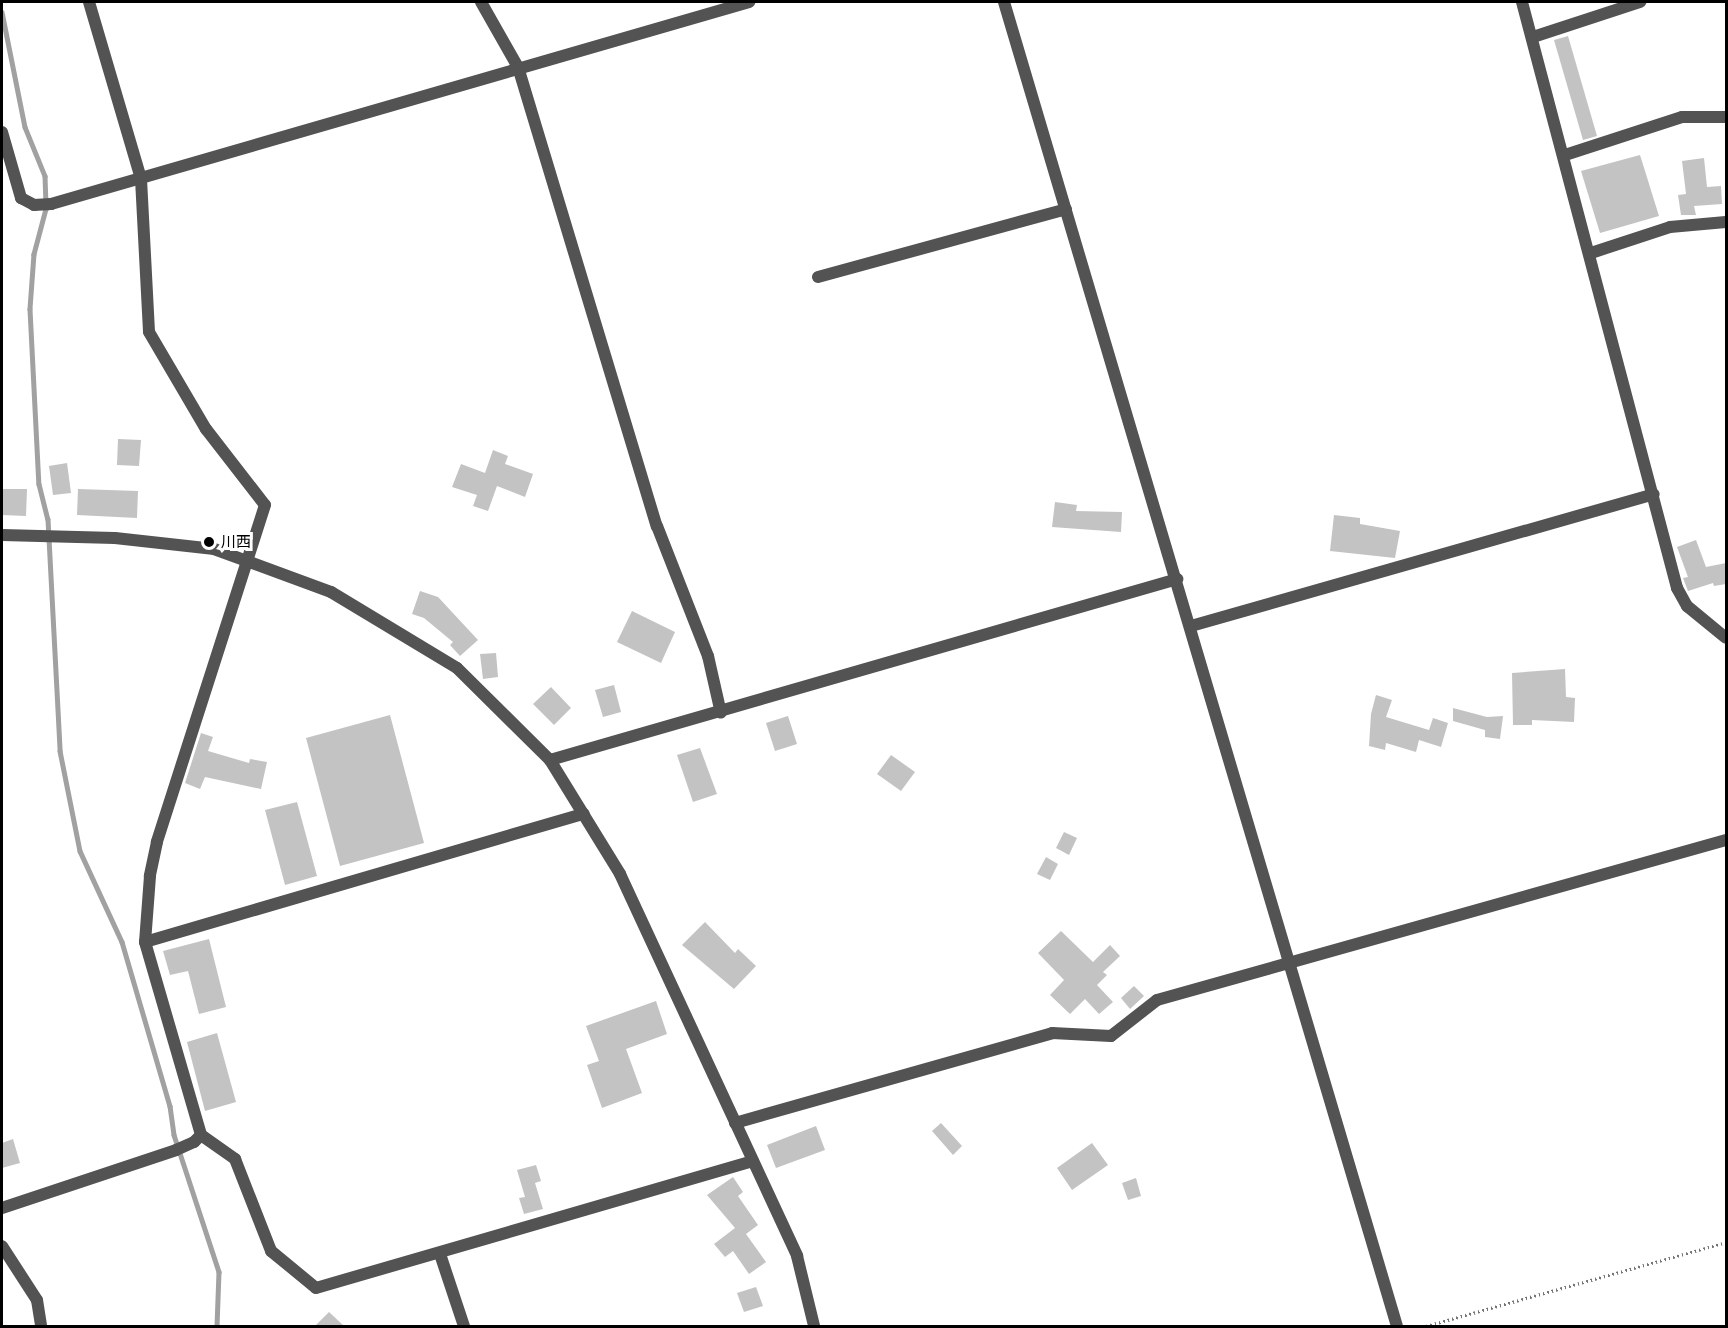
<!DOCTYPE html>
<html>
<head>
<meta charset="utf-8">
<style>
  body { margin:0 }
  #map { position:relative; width:1728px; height:1328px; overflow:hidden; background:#fff; font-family:Helvetica,"Noto Sans JP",sans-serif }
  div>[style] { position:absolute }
  .stream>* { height:4.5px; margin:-2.25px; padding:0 2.25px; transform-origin:2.25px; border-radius:2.25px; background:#a1a1a1 }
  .building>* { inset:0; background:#c3c3c3 }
  .path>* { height:3px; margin-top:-1.5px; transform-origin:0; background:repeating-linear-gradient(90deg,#757575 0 1.5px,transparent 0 4.5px) }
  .minor>* { height:12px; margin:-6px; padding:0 6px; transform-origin:6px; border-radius:6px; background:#535353 }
  .tertiary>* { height:12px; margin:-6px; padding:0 6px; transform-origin:6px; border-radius:6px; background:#535353 }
  .dots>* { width:16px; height:16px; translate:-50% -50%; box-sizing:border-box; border:3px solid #fff; border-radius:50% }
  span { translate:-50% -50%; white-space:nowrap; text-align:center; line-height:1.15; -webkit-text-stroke:6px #fff; paint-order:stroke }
  .poi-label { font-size:15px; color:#000 }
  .left { translate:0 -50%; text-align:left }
  .frame { position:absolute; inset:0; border:3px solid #000; pointer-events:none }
</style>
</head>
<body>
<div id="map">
  <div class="stream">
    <div style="left:2px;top:12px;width:117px;rotate:78.7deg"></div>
    <div style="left:25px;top:127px;width:53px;rotate:67.8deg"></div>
    <div style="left:45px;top:176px;width:33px;rotate:88deg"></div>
    <div style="left:46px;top:209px;width:47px;rotate:104.9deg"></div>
    <div style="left:34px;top:254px;width:55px;rotate:94.2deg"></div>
    <div style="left:30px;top:309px;width:175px;rotate:87.1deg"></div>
    <div style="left:39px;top:484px;width:36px;rotate:76deg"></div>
    <div style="left:48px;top:519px;width:232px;rotate:87deg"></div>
    <div style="left:60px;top:751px;width:102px;rotate:78.7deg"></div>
    <div style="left:80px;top:851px;width:100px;rotate:65.2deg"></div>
    <div style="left:122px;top:942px;width:171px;rotate:73.7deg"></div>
    <div style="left:170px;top:1106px;width:29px;rotate:82deg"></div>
    <div style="left:174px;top:1135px;width:144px;rotate:71.8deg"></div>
    <div style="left:219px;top:1272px;width:54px;rotate:92.1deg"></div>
  </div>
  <div class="building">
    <div style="clip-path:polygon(1568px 36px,1597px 136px,1583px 140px,1554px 40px)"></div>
    <div style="clip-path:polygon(1640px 155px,1659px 216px,1600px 233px,1581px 171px)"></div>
    <div style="clip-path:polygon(1704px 158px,1707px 187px,1721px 186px,1722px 204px,1694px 206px,1696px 215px,1681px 215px,1678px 195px,1686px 194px,1682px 161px)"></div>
    <div style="clip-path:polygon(118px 439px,141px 440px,139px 466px,117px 465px)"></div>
    <div style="clip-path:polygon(493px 450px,508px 456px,505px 464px,533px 474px,525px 497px,497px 486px,488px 511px,473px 506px,477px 495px,452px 487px,461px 464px,485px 473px)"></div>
    <div style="clip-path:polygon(67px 463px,71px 493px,53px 495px,49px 466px)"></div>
    <div style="clip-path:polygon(2px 489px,27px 489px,26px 516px,2px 515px)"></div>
    <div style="clip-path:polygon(78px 489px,138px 491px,137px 518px,77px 515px)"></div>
    <div style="clip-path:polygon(1055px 502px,1077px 505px,1076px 511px,1122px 512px,1121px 532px,1052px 527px)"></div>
    <div style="clip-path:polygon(1334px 515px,1360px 518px,1360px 524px,1400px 531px,1395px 558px,1330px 551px)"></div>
    <div style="clip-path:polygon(1696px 540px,1706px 567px,1726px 563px,1726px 584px,1714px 586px,1713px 583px,1688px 591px,1683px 578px,1688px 577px,1677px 547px)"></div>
    <div style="clip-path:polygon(420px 591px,438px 597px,478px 640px,460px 656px,450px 645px,453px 642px,424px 618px,412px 614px)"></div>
    <div style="clip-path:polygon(632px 611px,675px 632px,661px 663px,617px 642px)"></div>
    <div style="clip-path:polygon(496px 653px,498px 677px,483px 679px,480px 654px)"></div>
    <div style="clip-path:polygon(1565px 669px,1566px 697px,1575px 698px,1574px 722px,1532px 720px,1532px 725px,1513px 725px,1512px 673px)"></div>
    <div style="clip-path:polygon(614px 685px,621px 712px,603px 717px,595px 690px)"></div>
    <div style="clip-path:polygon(551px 687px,571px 708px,554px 725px,533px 704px)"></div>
    <div style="clip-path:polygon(1376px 695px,1392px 700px,1386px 717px,1429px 730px,1433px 718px,1448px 723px,1441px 747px,1419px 740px,1416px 752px,1386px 743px,1385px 750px,1369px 746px,1371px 714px)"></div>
    <div style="clip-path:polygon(1453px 708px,1487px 717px,1503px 716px,1500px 739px,1485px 737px,1485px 730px,1453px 721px)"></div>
    <div style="clip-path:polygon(390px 715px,424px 843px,340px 866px,306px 738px)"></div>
    <div style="clip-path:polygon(788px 716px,797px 744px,775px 751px,766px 723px)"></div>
    <div style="clip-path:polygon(201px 733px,213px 737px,208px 751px,249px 763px,250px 759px,267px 762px,261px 789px,205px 777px,200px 789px,185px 783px)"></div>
    <div style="clip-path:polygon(700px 748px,717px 794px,693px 802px,677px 755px)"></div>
    <div style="clip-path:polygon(891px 755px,915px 772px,901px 791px,877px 774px)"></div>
    <div style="clip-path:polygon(297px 802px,317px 876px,285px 885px,265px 810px)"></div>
    <div style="clip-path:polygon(1064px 832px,1077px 838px,1069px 855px,1056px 848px)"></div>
    <div style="clip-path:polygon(1046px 857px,1058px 864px,1050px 880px,1037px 874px)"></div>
    <div style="clip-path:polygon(705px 922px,735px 953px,738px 949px,756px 966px,734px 989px,682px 945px)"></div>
    <div style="clip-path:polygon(1061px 931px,1093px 962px,1110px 945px,1120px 956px,1103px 972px,1107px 975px,1097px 985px,1113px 1002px,1099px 1014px,1085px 999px,1070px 1014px,1050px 995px,1064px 980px,1038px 953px)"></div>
    <div style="clip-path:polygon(209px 939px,226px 1007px,199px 1014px,188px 971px,170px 975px,163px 951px)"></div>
    <div style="clip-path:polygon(1134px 986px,1144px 996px,1130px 1009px,1121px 998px)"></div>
    <div style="clip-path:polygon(656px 1001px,667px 1034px,626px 1049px,642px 1093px,602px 1108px,587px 1065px,599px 1061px,586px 1026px)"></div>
    <div style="clip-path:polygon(217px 1033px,236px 1102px,205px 1111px,187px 1042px)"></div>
    <div style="clip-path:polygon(941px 1123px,962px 1146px,953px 1155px,932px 1131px)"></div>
    <div style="clip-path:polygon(816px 1126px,825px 1150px,776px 1168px,767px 1145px)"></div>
    <div style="clip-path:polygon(13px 1139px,20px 1163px,2px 1168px,2px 1143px)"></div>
    <div style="clip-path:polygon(1092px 1143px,1108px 1165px,1072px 1190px,1057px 1168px)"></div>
    <div style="clip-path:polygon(536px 1165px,541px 1181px,535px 1183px,543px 1209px,524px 1214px,519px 1198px,525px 1197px,517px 1170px)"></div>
    <div style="clip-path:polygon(733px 1177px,743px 1192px,738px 1196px,758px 1225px,746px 1234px,766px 1262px,749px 1274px,733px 1251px,725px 1257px,714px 1244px,735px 1228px,707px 1195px)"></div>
    <div style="clip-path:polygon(1136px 1178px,1141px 1196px,1128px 1200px,1122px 1183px)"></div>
    <div style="clip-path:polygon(756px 1287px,763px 1306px,744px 1312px,737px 1293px)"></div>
    <div style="clip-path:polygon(329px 1312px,344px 1326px,315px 1326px)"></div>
  </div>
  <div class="path">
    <div style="left:1426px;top:1326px;width:312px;rotate:-15.6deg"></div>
  </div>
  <div class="minor">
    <div style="left:89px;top:2px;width:184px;rotate:73.6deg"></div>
    <div style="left:141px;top:179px;width:153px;rotate:87deg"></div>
    <div style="left:149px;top:332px;width:113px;rotate:59.6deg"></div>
    <div style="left:206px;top:429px;width:96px;rotate:52.2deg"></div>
    <div style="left:265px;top:505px;width:354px;rotate:107.8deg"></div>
    <div style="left:157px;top:842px;width:35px;rotate:102deg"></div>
    <div style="left:150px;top:876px;width:66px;rotate:94.3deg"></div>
    <div style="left:145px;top:942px;width:201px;rotate:73.8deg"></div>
    <div style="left:201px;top:1135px;width:42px;rotate:35.2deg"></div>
    <div style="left:235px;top:1159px;width:99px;rotate:68.6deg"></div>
    <div style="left:271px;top:1251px;width:58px;rotate:39.4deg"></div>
    <div style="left:316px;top:1288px;width:455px;rotate:-16.2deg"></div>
    <div style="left:481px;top:2px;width:75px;rotate:60.4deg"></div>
    <div style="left:518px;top:67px;width:480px;rotate:73.2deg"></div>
    <div style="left:657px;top:526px;width:140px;rotate:68.6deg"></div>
    <div style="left:708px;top:656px;width:58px;rotate:77.2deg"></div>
    <div style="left:1004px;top:2px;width:1381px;rotate:73.47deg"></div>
    <div style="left:1522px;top:2px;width:606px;rotate:75.18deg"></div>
    <div style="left:1677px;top:588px;width:21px;rotate:61deg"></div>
    <div style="left:1687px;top:606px;width:50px;rotate:39.4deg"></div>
    <div style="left:1533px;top:37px;width:113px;rotate:-18.1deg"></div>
    <div style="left:2px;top:132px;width:69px;rotate:73.9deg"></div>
    <div style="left:21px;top:198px;width:15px;rotate:28deg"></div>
    <div style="left:34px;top:205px;width:17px;rotate:-3deg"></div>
    <div style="left:51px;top:204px;width:727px;rotate:-16.14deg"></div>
    <div style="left:1565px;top:155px;width:123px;rotate:-18deg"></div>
    <div style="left:1682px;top:117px;width:44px"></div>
    <div style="left:1591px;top:253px;width:83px;rotate:-18.2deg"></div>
    <div style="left:1670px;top:227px;width:56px;rotate:-5.1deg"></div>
    <div style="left:818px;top:277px;width:257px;rotate:-15.3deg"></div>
    <div style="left:1191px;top:626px;width:481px;rotate:-15.9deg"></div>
    <div style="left:550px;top:760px;width:653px;rotate:-16.1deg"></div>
    <div style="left:145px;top:942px;width:457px;rotate:-16.3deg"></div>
    <div style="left:735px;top:1123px;width:330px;rotate:-15.8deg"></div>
    <div style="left:1052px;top:1033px;width:59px;rotate:2.9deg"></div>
    <div style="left:1111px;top:1036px;width:58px;rotate:-38deg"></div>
    <div style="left:1157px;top:1000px;width:591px;rotate:-15.71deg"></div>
    <div style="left:2px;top:1208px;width:183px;rotate:-18.4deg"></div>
    <div style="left:176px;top:1150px;width:20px;rotate:-24deg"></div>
    <div style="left:194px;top:1142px;width:10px;rotate:-45deg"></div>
    <div style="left:2px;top:1246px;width:64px;rotate:57.1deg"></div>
    <div style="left:37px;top:1300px;width:26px;rotate:81deg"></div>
    <div style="left:440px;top:1254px;width:76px;rotate:71.6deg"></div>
  </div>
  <div class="tertiary">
    <div style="left:2px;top:535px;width:113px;rotate:1.5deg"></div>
    <div style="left:115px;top:538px;width:100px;rotate:6.3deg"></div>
    <div style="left:214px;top:549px;width:125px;rotate:20.2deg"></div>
    <div style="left:331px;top:592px;width:147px;rotate:31.1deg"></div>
    <div style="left:457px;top:668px;width:131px;rotate:44.7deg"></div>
    <div style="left:550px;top:760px;width:134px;rotate:58.4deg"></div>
    <div style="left:620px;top:874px;width:421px;rotate:65.1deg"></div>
    <div style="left:797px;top:1256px;width:72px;rotate:76.3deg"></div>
  </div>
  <div class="dots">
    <div style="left:209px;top:542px;background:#000"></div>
  </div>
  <div class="poi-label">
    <span class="left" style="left:221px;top:542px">川西</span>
  </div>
  <div class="frame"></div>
</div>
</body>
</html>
